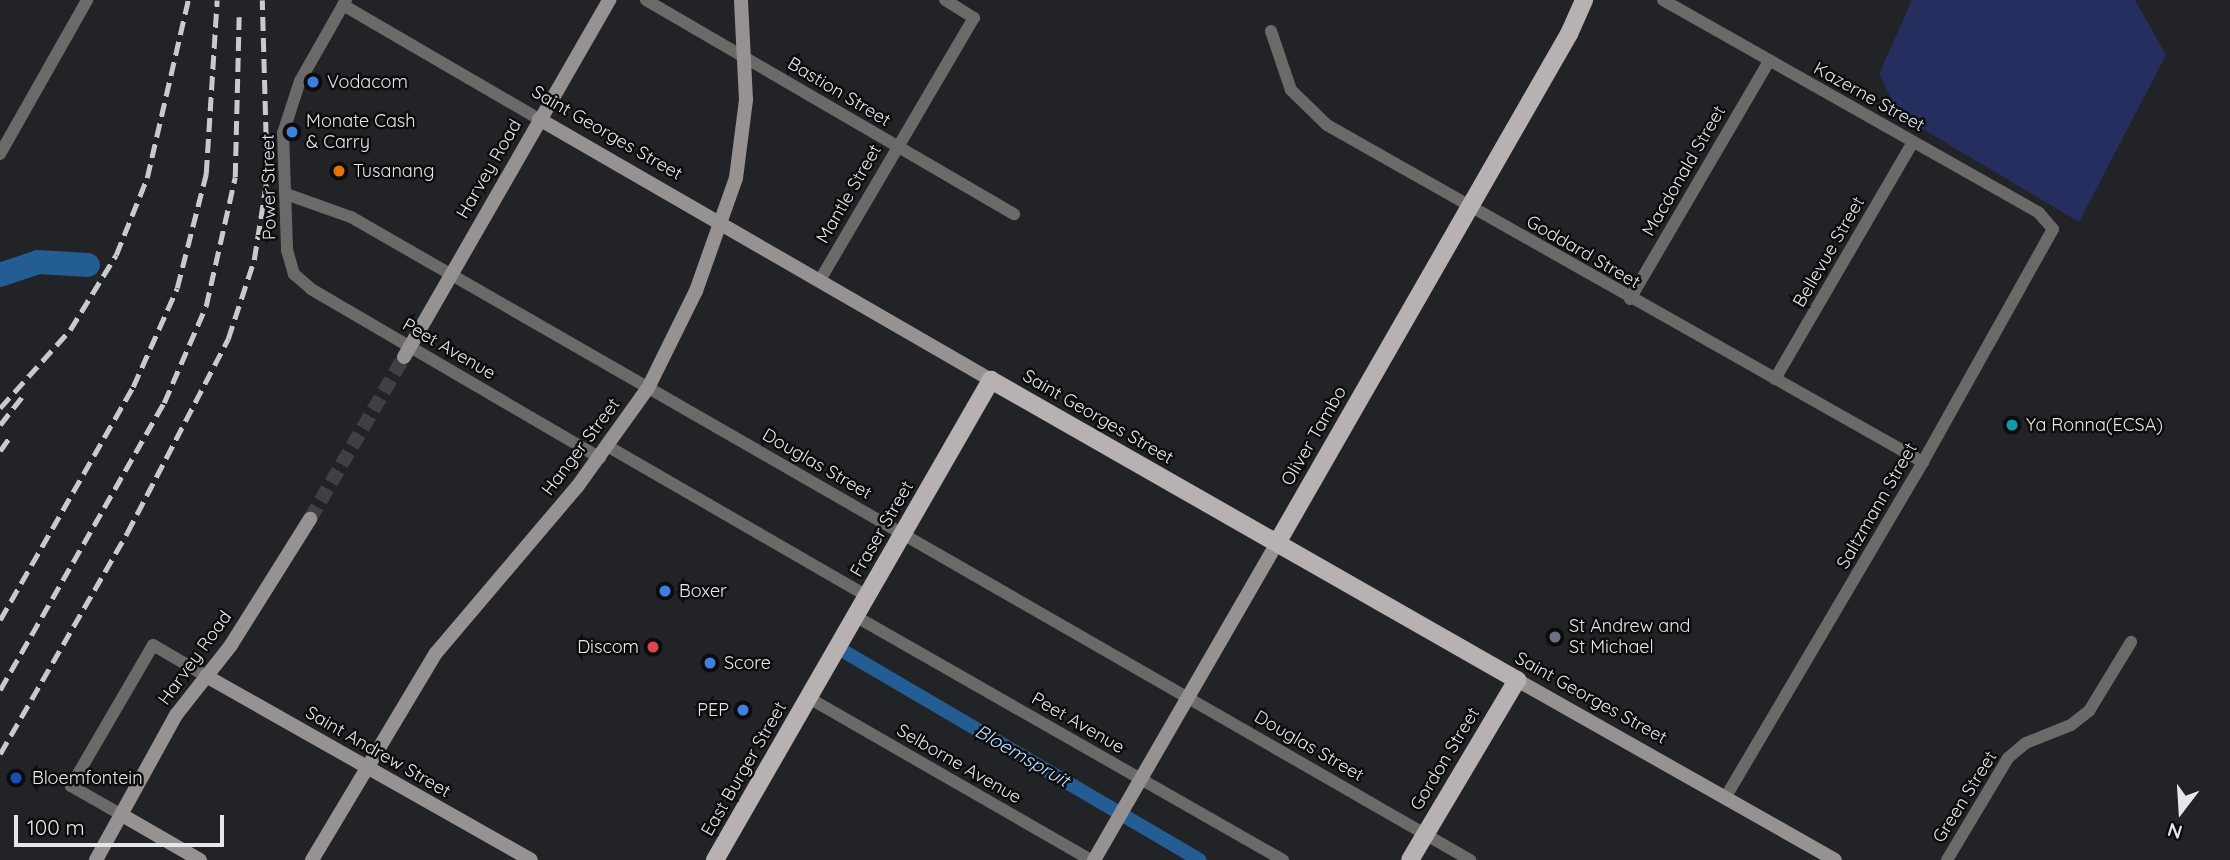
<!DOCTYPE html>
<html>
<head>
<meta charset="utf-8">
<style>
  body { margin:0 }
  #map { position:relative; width:2230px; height:860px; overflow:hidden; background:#212327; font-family:Quicksand,sans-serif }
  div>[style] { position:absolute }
  .green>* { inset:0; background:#252e5e }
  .canal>* { height:14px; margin:-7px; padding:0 7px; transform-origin:7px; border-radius:7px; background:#245d93 }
  .river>* { height:24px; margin:-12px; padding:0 12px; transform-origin:12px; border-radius:12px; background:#245d93 }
  .secondary-tunnel>* { height:14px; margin-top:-7px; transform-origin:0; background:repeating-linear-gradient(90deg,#3f4044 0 14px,transparent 0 21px) }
  .street>* { height:12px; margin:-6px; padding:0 6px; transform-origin:6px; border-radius:6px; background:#6c6969 }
  .secondary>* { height:14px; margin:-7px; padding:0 7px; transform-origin:7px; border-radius:7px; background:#969292 }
  .primary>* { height:18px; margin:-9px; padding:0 9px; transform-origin:9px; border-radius:9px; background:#b7b1b1 }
  .rail>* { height:4.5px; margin-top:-2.25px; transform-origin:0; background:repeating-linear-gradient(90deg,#c9cacd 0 14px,transparent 0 21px) }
  .dots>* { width:19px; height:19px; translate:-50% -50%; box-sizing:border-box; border:4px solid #0c0c0e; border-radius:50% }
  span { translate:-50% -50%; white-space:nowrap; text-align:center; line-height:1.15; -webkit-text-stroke:5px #0c0c0e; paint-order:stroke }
  .poi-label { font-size:18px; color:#e6e7ea }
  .left { translate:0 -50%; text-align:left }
  .right { translate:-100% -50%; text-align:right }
  .street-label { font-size:18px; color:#e6e7ea }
  .water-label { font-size:19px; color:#c1dffe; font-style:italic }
  .north { position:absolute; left:2146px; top:776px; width:70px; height:70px; -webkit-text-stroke:5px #0c0c0e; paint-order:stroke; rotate:197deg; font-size:19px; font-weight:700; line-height:28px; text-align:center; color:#e6e7ea }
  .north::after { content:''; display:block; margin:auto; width:24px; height:32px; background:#e6e7ea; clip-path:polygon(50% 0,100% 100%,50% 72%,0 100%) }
  .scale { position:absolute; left:14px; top:815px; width:210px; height:32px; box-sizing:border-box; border:4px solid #e6e7ea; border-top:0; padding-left:9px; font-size:21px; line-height:24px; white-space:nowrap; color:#e6e7ea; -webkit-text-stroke:5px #0c0c0e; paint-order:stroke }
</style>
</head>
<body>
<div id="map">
  <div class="green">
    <div style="clip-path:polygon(1912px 0,2135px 0,2166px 55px,2079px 222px,1899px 115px,1879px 74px)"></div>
  </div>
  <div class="canal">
    <div style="left:845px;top:652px;width:411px;rotate:30.4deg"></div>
  </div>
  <div class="river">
    <div style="left:0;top:275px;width:40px;rotate:-18.9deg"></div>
    <div style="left:38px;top:262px;width:50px;rotate:3.4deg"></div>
  </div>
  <div class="secondary-tunnel">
    <div style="left:310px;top:519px;width:187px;rotate:-59.9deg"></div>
  </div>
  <div class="street">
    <div style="left:346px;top:0;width:93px;rotate:119.6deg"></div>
    <div style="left:300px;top:81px;width:55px;rotate:108.1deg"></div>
    <div style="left:283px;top:133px;width:117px;rotate:88deg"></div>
    <div style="left:287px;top:250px;width:25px;rotate:74deg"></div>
    <div style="left:294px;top:274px;width:23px;rotate:41deg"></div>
    <div style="left:311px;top:289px;width:335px;rotate:30.3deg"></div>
    <div style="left:646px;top:0;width:426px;rotate:30.2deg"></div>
    <div style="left:1663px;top:0;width:432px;rotate:29.5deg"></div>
    <div style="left:2039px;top:213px;width:21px;rotate:49deg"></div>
    <div style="left:2053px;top:229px;width:267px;rotate:119.2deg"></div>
    <div style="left:1923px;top:462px;width:390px;rotate:120.5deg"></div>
    <div style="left:343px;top:5px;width:227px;rotate:30.2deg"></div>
    <div style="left:1271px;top:31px;width:62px;rotate:71.3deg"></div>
    <div style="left:1291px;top:90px;width:50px;rotate:44.2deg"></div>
    <div style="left:1327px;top:125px;width:685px;rotate:29.49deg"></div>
    <div style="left:0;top:154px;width:177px;rotate:-60.5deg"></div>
    <div style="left:286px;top:194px;width:69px;rotate:19.5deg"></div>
    <div style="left:351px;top:217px;width:1291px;rotate:29.88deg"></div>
    <div style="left:820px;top:280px;width:304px;rotate:-59.6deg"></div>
    <div style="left:974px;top:18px;width:34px;rotate:-148deg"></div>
    <div style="left:1630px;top:299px;width:276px;rotate:-59.7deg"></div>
    <div style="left:1775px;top:379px;width:274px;rotate:-59.8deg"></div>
    <div style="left:609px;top:447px;width:298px;rotate:30deg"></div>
    <div style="left:855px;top:616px;width:493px;rotate:29.7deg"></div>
    <div style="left:809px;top:698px;width:325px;rotate:29.9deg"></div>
    <div style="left:122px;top:815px;width:59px;rotate:-150.4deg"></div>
    <div style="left:71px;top:786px;width:163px;rotate:-59.8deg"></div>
    <div style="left:153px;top:645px;width:61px;rotate:30.3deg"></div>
    <div style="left:1947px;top:860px;width:119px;rotate:-59.1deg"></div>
    <div style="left:2008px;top:758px;width:23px;rotate:-40deg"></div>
    <div style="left:2026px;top:743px;width:48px;rotate:-21.8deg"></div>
    <div style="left:2071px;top:725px;width:23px;rotate:-38deg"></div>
    <div style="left:2089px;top:711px;width:81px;rotate:-58.7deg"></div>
  </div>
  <div class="secondary">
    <div style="left:539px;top:119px;width:522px;rotate:30deg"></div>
    <div style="left:404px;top:357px;width:412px;rotate:-60.1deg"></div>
    <div style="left:206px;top:676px;width:373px;rotate:29.5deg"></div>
    <div style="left:1517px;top:680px;width:365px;rotate:29.5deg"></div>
    <div style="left:122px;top:815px;width:90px;rotate:30deg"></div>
    <div style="left:96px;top:860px;width:166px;rotate:-61.1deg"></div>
    <div style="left:176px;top:715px;width:89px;rotate:-51.8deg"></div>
    <div style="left:231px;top:645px;width:149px;rotate:-57.9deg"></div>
    <div style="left:312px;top:860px;width:241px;rotate:-59.1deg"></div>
    <div style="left:436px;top:653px;width:218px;rotate:-49.7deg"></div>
    <div style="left:577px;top:487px;width:122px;rotate:-54.4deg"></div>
    <div style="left:648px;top:388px;width:108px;rotate:-63.7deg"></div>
    <div style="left:696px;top:291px;width:120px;rotate:-70.5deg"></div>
    <div style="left:736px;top:178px;width:79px;rotate:-82.7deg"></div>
    <div style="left:746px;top:100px;width:100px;rotate:-92.9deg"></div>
    <div style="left:1094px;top:860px;width:366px;rotate:-60deg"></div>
  </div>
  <div class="primary">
    <div style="left:1277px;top:543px;width:587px;rotate:-60.16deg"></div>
    <div style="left:1569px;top:34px;width:37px;rotate:-66deg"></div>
    <div style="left:715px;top:860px;width:554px;rotate:-60.1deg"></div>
    <div style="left:991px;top:380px;width:606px;rotate:29.7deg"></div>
    <div style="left:1517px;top:680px;width:209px;rotate:120.7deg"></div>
  </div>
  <div class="rail">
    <div style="left:0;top:408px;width:105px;rotate:-48.1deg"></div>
    <div style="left:70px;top:330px;width:88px;rotate:-58.5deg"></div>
    <div style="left:116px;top:255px;width:83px;rotate:-68.1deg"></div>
    <div style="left:147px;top:178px;width:183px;rotate:-77deg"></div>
    <div style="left:0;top:425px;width:37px;rotate:-52deg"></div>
    <div style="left:0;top:451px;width:19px;rotate:-55deg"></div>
    <div style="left:0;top:620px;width:268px;rotate:-60.3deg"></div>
    <div style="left:133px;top:387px;width:108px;rotate:-66deg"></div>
    <div style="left:177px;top:288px;width:118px;rotate:-75.7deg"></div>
    <div style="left:206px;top:174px;width:174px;rotate:-86.4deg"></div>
    <div style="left:0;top:690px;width:331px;rotate:-60.3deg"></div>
    <div style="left:164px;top:403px;width:106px;rotate:-66.6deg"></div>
    <div style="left:206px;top:306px;width:132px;rotate:-77.3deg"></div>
    <div style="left:235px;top:177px;width:160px;rotate:-88.6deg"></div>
    <div style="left:0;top:754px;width:255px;rotate:-60.1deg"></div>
    <div style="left:127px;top:533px;width:219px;rotate:-62.5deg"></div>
    <div style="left:228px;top:339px;width:83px;rotate:-71.8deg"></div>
    <div style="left:254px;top:260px;width:83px;rotate:-81deg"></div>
    <div style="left:267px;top:178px;width:178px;rotate:-91.6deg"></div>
  </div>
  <div class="dots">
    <div style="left:313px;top:82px;background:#3f7fe0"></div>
    <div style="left:292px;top:132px;background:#3f7fe0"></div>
    <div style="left:339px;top:171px;background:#e8710a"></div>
    <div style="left:2012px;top:425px;background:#0f9aa8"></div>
    <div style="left:665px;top:591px;background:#3f7fe0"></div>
    <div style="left:1555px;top:637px;background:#6b7280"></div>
    <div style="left:653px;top:647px;background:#e0444e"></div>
    <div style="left:710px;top:663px;background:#3f7fe0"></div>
    <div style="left:743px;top:710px;background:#3f7fe0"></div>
    <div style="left:16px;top:778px;background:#1a4fb4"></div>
  </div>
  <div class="poi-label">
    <span class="left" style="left:327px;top:82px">Vodacom</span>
    <span class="left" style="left:306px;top:132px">Monate Cash<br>&amp; Carry</span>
    <span class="left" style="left:353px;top:171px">Tusanang</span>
    <span class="left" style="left:2026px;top:425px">Ya Ronna(ECSA)</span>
    <span class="left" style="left:679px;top:591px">Boxer</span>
    <span class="left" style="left:1569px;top:637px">St Andrew and<br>St Michael</span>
    <span class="right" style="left:639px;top:647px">Discom</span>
    <span class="left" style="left:724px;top:663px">Score</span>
    <span class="right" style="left:729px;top:710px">PEP</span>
    <span class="left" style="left:32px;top:778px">Bloemfontein</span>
  </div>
  <div class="street-label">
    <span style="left:839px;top:92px;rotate:31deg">Bastion Street</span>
    <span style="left:1869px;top:97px;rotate:29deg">Kazerne Street</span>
    <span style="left:607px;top:133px;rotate:30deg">Saint Georges Street</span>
    <span style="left:489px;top:169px;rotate:-60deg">Harvey Road</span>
    <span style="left:1684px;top:171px;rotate:-60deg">Macdonald Street</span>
    <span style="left:269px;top:187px;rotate:-91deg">Power Street</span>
    <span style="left:849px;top:194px;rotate:-60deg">Mantle Street</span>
    <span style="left:1583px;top:252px;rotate:30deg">Goddard Street</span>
    <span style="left:1829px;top:252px;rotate:-60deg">Bellevue Street</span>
    <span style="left:449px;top:349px;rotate:30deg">Peet Avenue</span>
    <span style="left:1098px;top:417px;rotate:30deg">Saint Georges Street</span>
    <span style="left:1314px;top:436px;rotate:-60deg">Oliver Tambo</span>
    <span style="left:581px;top:447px;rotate:-53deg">Hanger Street</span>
    <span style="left:817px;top:464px;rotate:30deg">Douglas Street</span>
    <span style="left:1877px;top:506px;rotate:-60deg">Saltzmann Street</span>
    <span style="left:882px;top:529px;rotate:-60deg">Fraser Street</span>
    <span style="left:195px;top:658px;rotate:-54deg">Harvey Road</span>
    <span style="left:1591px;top:698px;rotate:29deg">Saint Georges Street</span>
    <span style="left:1078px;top:723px;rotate:30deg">Peet Avenue</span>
    <span style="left:1309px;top:746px;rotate:30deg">Douglas Street</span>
    <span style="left:378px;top:752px;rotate:30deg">Saint Andrew Street</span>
    <span style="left:1445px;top:759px;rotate:-59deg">Gordon Street</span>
    <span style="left:959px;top:764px;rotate:30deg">Selborne Avenue</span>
    <span style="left:744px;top:769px;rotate:-60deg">East Burger Street</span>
    <span style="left:1965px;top:797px;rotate:-58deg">Green Street</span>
  </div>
  <div class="water-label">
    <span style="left:1022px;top:756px;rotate:30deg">Bloemspruit</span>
  </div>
  <div class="north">N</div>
  <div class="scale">100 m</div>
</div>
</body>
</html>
